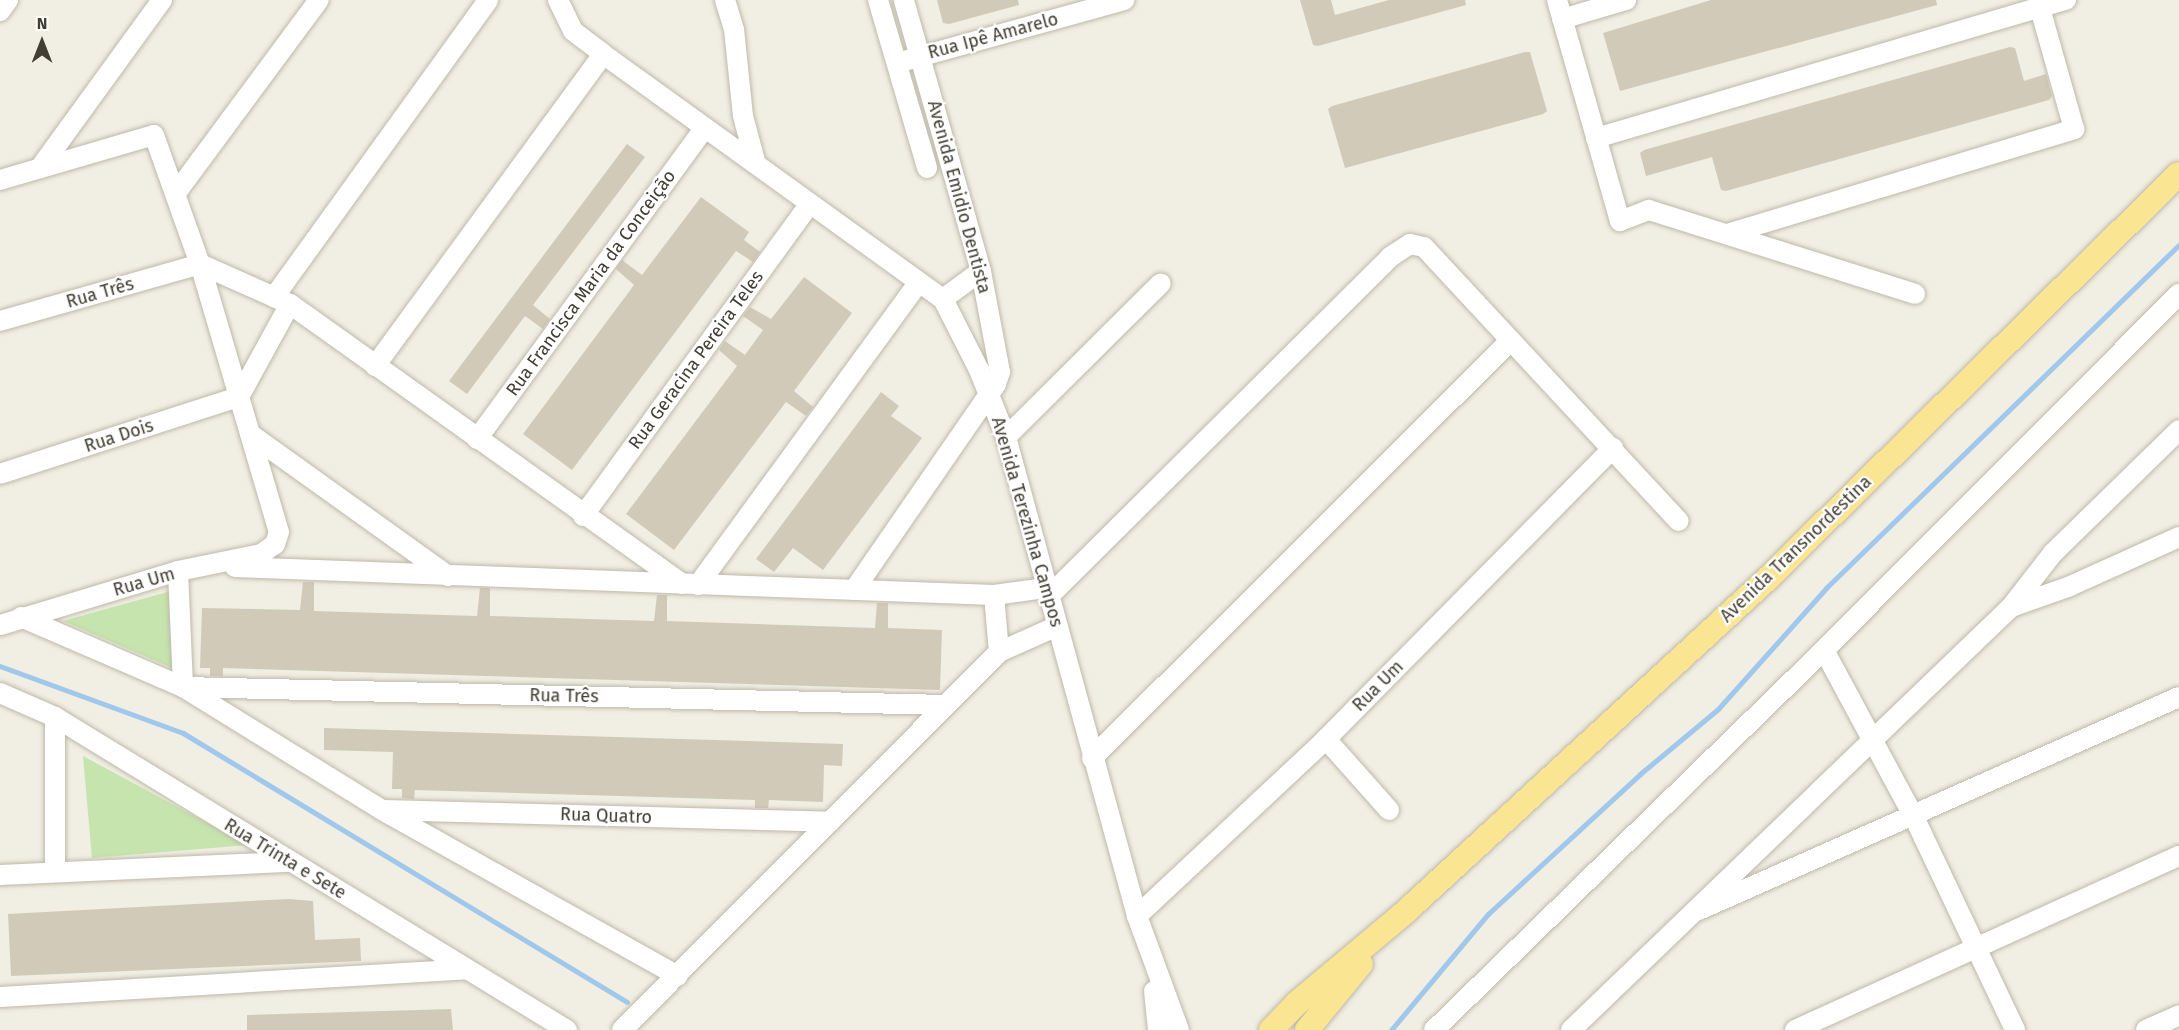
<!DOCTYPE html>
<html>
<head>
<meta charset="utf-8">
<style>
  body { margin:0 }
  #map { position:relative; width:2179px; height:1030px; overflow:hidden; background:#f1eee3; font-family:"Fira Sans",sans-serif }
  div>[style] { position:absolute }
  .green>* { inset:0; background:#c6e4ad }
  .stream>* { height:5px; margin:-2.5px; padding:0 2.5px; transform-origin:2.5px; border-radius:2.5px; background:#a0c7ec }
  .building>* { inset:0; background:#d2cab9 }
  .roads { filter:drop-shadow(0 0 2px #beb9a9) drop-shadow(0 0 2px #beb9a9) }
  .minor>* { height:20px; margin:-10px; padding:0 10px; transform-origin:10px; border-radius:10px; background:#fff }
  .major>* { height:24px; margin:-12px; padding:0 12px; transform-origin:12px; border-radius:12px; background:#fae593 }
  span { translate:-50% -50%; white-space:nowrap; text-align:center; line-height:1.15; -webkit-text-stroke:4.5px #fff; paint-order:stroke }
  .street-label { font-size:18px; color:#423e33 }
  .north { position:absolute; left:12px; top:12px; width:60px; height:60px; -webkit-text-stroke:4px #fff; paint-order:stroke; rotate:0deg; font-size:16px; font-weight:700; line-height:24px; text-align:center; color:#423e33 }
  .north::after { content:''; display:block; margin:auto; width:21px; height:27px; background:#423e33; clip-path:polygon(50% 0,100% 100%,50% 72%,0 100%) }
</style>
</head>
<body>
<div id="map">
  <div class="green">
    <div style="clip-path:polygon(171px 591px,172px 668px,63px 621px)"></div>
    <div style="clip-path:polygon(83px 756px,248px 845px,92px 858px)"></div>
  </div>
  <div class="stream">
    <div style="left:0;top:666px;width:195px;rotate:20.1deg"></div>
    <div style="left:183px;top:733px;width:519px;rotate:31.21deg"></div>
    <div style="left:1391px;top:1030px;width:151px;rotate:-50.1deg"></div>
    <div style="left:1488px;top:914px;width:207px;rotate:-42.6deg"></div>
    <div style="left:1640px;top:774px;width:102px;rotate:-39.8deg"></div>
    <div style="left:1718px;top:709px;width:162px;rotate:-48.2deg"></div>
    <div style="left:1826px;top:588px;width:492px;rotate:-44.2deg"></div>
  </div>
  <div class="building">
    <div style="clip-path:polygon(937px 0,1018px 0,1019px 5px,949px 24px,943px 23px)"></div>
    <div style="clip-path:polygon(1300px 0,1331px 0,1335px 15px,1389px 0,1465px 0,1466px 5px,1318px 46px,1313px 45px)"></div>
    <div style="clip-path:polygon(1711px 0,1936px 0,1937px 5px,1620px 91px,1603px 33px)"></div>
    <div style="clip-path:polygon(2010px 47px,2015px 48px,2024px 81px,2046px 74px,2052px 96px,2049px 100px,1726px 191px,1721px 190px,1712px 157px,1646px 176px,1640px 153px,1644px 150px)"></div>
    <div style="clip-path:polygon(1525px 52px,1530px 52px,1547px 111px,1543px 114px,1345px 168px,1328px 109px,1332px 106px)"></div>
    <div style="clip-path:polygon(627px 144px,645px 157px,533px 305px,550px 319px,543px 329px,525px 316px,467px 394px,449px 381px)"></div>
    <div style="clip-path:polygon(701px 197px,749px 232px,744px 240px,760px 252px,753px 262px,736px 251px,572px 470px,523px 434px,634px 285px,616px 269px,622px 260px,642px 275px)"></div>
    <div style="clip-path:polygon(804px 277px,852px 313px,794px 391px,813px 407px,806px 416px,786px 402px,674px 550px,626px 514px,737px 366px,719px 350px,725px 341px,745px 355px,763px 330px,743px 316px,750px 307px,771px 319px)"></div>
    <div style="clip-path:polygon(881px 392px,899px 406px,891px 416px,922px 438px,823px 570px,793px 548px,774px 572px,756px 559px)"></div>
    <div style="clip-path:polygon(303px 582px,314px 582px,314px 611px,477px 616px,480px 588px,490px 588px,490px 616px,654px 621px,657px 595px,667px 595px,667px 621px,875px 628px,877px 603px,888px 603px,888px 628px,942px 630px,940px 690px,223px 668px,223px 676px,210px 676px,210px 668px,200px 668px,202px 608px,300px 610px)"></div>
    <div style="clip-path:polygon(324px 728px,843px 744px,842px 766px,824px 765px,823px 802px,769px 800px,768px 808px,755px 808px,755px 800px,415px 790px,414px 799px,402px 798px,402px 789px,392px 789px,393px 752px,324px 750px)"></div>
    <div style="clip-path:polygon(289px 899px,313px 901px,315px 940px,360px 938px,361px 961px,11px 976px,8px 914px)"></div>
    <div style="clip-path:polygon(451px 1009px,453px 1030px,247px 1030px,247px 1015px)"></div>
  </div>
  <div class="roads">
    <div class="minor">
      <div style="left:558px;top:0;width:34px;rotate:64deg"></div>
      <div style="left:573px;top:31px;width:38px;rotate:37deg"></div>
      <div style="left:603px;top:54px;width:419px;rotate:35.8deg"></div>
      <div style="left:943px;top:299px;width:80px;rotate:63.1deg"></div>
      <div style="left:979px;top:370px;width:72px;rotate:68.1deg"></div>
      <div style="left:1006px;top:437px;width:497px;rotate:74.7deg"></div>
      <div style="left:1137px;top:916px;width:121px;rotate:69.8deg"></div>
      <div style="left:725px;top:0;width:30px;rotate:73deg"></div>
      <div style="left:734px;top:29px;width:87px;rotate:84.1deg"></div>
      <div style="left:743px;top:116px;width:47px;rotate:75.1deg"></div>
      <div style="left:878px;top:0;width:175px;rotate:73.7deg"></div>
      <div style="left:1557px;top:0;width:230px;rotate:74.1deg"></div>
      <div style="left:1620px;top:221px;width:31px;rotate:-21deg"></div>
      <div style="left:1649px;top:210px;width:279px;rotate:17.5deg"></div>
      <div style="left:0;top:11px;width:14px;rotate:-54deg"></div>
      <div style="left:1562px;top:19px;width:67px;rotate:-16.5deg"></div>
      <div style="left:897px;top:63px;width:236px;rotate:-15.5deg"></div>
      <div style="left:1596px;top:138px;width:490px;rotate:-16.4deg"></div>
      <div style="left:40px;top:168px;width:208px;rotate:-54deg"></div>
      <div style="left:0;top:180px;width:160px;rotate:-16.3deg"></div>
      <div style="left:154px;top:135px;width:137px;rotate:70.4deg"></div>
      <div style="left:200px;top:264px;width:279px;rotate:73.6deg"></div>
      <div style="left:279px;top:532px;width:13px;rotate:108deg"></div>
      <div style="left:275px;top:544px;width:17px;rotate:144deg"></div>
      <div style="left:261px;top:554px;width:85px;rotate:168.4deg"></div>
      <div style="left:178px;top:571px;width:186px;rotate:163.1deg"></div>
      <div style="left:176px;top:193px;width:240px;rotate:-53.5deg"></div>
      <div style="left:1727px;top:234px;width:363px;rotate:-16.8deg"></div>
      <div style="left:2074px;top:129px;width:126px;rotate:-105.7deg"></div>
      <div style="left:274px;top:297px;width:366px;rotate:-54.2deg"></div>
      <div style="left:943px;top:299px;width:47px;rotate:-36.4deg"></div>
      <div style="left:0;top:321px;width:208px;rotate:-15.9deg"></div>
      <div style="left:200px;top:264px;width:98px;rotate:24deg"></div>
      <div style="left:290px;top:304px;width:482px;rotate:35.5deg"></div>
      <div style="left:375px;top:366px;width:386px;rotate:-53.8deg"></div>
      <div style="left:250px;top:434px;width:244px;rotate:35.6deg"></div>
      <div style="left:1006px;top:437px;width:218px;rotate:-44.8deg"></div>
      <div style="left:477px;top:439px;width:386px;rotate:-53.8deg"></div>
      <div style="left:0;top:474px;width:251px;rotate:-17.9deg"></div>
      <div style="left:239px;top:397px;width:106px;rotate:-61.3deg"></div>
      <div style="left:583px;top:516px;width:386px;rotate:-54deg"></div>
      <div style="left:235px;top:567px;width:760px;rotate:2.11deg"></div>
      <div style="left:994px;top:595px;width:51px;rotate:-7.8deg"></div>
      <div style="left:178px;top:571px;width:116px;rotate:87.5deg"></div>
      <div style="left:183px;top:687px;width:763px;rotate:1.35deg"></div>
      <div style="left:698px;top:585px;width:375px;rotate:-53.9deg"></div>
      <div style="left:854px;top:590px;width:250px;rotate:-55.4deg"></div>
      <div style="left:996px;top:384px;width:13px;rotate:-72deg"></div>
      <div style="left:1000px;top:372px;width:103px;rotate:-100.7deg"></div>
      <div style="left:981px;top:271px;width:282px;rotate:-105.9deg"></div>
      <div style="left:994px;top:595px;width:57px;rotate:85deg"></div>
      <div style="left:1048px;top:597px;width:482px;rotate:-44.8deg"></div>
      <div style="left:1390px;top:257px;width:24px;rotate:-33deg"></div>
      <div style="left:1410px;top:244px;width:14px;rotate:12deg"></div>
      <div style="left:1424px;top:247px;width:374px;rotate:47.1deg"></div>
      <div style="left:2011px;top:607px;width:60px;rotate:-19.3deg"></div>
      <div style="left:2068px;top:587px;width:122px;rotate:-24.2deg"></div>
      <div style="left:21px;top:617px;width:176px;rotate:23.4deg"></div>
      <div style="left:183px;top:687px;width:234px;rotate:31.7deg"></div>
      <div style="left:382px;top:810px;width:339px;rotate:29.3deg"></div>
      <div style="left:1824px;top:650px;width:190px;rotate:61.7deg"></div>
      <div style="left:1914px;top:817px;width:236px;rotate:64.6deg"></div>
      <div style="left:0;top:693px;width:60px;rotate:23.6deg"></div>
      <div style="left:55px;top:717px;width:600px;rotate:31.44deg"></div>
      <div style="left:55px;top:717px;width:155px;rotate:90deg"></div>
      <div style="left:1326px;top:739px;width:95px;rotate:48.4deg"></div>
      <div style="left:1092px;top:758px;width:589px;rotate:-44.93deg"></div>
      <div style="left:384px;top:810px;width:446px;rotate:1.5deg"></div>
      <div style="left:0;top:875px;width:290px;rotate:-2.6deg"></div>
      <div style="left:1699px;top:910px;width:525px;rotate:-23.93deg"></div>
      <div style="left:1137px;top:916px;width:259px;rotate:-43.1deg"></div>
      <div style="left:1326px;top:739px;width:409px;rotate:-45.4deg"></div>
      <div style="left:1154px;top:991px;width:39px;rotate:84deg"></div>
      <div style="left:0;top:997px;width:468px;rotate:-3.4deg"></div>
      <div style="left:622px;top:1030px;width:534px;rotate:-45.08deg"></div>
      <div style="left:999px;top:652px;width:64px;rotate:-24.1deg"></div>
      <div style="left:1434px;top:1030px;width:545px;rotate:-44.26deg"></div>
      <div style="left:1824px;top:650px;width:503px;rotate:-45.08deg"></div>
      <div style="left:1571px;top:1030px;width:610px;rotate:-43.87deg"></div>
      <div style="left:2011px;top:607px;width:68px;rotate:-52.1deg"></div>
      <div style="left:2053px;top:553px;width:176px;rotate:-44.3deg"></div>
      <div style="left:1795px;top:1030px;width:422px;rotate:-24.4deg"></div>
      <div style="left:2146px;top:1030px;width:36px;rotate:-24deg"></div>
    </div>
    <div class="major">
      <div style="left:1271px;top:1030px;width:37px;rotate:-46deg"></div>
      <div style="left:1297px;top:1003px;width:138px;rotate:-40deg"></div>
      <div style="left:1403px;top:914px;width:499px;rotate:-42.6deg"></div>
      <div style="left:1770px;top:576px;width:573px;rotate:-44.51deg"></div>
      <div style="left:1307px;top:1030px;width:85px;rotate:-50.7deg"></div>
    </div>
  </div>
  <div class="street-label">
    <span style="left:993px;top:36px;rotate:-15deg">Rua Ipê Amarelo</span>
    <span style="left:959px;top:197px;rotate:75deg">Avenida Emidio Dentista</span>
    <span style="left:591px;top:283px;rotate:-54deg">Rua Francisca Maria da Conceição</span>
    <span style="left:100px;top:293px;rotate:-16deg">Rua Três</span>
    <span style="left:696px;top:360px;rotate:-54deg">Rua Geracina Pereira Teles</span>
    <span style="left:119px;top:436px;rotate:-18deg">Rua Dois</span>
    <span style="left:1027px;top:522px;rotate:74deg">Avenida Terezinha Campos</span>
    <span style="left:1796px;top:549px;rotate:-44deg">Avenida Transnordestina</span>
    <span style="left:144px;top:582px;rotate:-16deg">Rua Um</span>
    <span style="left:1378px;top:686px;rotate:-45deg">Rua Um</span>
    <span style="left:564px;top:696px;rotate:1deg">Rua Três</span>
    <span style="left:606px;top:816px;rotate:2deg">Rua Quatro</span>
    <span style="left:285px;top:859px;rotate:31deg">Rua Trinta e Sete</span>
  </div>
  <div class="north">N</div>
</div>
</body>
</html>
